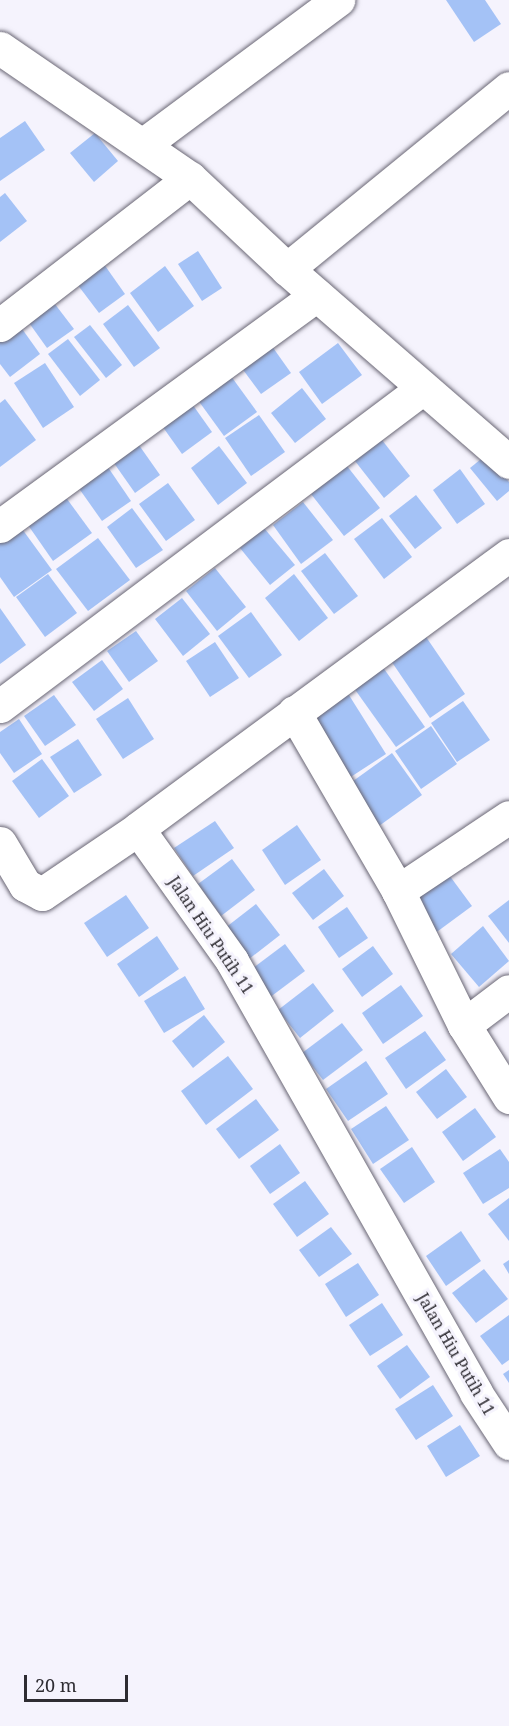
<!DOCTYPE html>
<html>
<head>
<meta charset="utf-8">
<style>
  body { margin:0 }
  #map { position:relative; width:509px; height:1726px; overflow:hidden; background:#f5f3fd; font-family:"Noto Serif",serif }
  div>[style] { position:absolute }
  .building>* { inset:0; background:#a4c2f6 }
  .roads { filter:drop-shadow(0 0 2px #6a6775) drop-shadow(0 0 2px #6a6775) }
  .street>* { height:33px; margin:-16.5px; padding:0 16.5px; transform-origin:16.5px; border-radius:16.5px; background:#fff }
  span { translate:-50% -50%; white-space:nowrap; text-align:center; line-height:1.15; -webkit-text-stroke:6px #f5f3fd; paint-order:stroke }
  .street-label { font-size:16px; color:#2e2c32 }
  .scale { position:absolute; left:24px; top:1675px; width:104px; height:27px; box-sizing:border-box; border:3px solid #2e2c32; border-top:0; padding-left:8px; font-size:18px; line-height:21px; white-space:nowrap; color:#2e2c32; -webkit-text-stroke:4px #f5f3fd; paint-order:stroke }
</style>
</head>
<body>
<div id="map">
  <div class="building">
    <div style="clip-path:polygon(446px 0,485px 0,501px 24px,474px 42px)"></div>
    <div style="clip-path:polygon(25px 121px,45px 150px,0 181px,0 138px)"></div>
    <div style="clip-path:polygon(95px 133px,118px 161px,94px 182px,70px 153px)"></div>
    <div style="clip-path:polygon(5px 193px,27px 221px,0 242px,0 197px)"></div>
    <div style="clip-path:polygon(198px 251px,222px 288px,202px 301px,178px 264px)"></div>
    <div style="clip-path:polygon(101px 260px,125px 294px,99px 313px,74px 280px)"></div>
    <div style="clip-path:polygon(165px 266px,194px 306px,158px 332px,130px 293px)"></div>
    <div style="clip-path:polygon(48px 295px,74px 329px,47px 348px,22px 313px)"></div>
    <div style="clip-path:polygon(128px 305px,160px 348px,134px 367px,103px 324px)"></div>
    <div style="clip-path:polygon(15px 319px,40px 354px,10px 377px,0 364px,0 330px)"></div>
    <div style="clip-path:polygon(90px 325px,122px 365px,106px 378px,74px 337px)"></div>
    <div style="clip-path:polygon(68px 339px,100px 380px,80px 396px,48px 354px)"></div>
    <div style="clip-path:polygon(269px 342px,291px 373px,261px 394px,238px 363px)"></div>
    <div style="clip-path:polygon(338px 343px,362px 375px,322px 404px,299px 372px)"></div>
    <div style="clip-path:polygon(45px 363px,74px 407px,43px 428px,14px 383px)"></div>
    <div style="clip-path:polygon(228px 372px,257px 412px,224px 436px,195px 396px)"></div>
    <div style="clip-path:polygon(302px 388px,326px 419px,295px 443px,271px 413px)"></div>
    <div style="clip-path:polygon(185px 394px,212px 432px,182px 454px,155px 416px)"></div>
    <div style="clip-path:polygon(5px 399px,36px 440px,0 467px,0 403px)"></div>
    <div style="clip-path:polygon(259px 415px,285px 452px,251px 476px,225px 438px)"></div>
    <div style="clip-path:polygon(134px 438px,160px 475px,135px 493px,109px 456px)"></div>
    <div style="clip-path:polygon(382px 440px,410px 476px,384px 498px,355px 461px)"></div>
    <div style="clip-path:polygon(219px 446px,247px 483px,218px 505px,191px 468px)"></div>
    <div style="clip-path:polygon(486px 455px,509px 482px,509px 491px,497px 501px,470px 468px)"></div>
    <div style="clip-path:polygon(103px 460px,131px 501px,102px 521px,73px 480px)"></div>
    <div style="clip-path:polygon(347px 466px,380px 508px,344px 536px,311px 494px)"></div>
    <div style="clip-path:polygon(460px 469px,485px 504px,457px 524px,433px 490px)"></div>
    <div style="clip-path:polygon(168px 483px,195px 520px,166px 541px,139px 504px)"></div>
    <div style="clip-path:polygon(59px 488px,92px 533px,53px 561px,21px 515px)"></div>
    <div style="clip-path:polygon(416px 495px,442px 528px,415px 549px,389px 516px)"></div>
    <div style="clip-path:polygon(303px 502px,333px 540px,301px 564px,273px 525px)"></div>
    <div style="clip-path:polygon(132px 508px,163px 550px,136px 568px,107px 527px)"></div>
    <div style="clip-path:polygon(382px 518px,412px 557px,384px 579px,354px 539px)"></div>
    <div style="clip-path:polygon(17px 522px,52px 570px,14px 597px,0 577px,0 534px)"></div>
    <div style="clip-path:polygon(264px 528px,295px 565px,270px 585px,240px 548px)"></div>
    <div style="clip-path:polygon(98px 538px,130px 580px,88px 611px,56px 569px)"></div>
    <div style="clip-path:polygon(325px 553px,358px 596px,334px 614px,301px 571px)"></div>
    <div style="clip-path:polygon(215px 568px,246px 607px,217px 631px,186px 591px)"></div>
    <div style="clip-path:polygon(48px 574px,77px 613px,45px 637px,16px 597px)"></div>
    <div style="clip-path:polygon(294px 574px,328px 618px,299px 641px,265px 598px)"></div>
    <div style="clip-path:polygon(182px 598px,210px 634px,183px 656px,155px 619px)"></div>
    <div style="clip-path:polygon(0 608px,26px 645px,0 664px)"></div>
    <div style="clip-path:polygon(251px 612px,282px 655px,249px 678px,218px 636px)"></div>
    <div style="clip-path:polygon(136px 631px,158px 661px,129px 682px,107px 651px)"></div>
    <div style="clip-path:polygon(422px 631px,465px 694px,430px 718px,387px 655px)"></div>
    <div style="clip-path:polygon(215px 642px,239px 678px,210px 697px,186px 661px)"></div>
    <div style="clip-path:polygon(375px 656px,425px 727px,396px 747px,346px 677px)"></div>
    <div style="clip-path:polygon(102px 660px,123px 689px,94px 711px,72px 682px)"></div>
    <div style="clip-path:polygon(342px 684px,386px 754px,343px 782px,299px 711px)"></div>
    <div style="clip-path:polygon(54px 695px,76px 725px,45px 746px,24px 716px)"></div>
    <div style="clip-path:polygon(128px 698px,154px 739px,123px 759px,96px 719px)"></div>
    <div style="clip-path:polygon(463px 701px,490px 740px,457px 762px,431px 723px)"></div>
    <div style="clip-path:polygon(19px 719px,42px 754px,14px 773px,0 753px,0 732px)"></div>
    <div style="clip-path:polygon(431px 726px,457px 764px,421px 789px,395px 751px)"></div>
    <div style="clip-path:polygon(78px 739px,102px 775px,74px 793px,50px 757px)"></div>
    <div style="clip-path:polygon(392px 753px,422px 795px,372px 831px,342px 789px)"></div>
    <div style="clip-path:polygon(42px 759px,69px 796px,39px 818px,12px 781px)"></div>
    <div style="clip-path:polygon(215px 821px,234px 848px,193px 876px,174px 848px)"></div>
    <div style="clip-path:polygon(297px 825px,321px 860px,285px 885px,262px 850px)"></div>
    <div style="clip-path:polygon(232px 859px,255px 890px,221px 916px,198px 884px)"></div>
    <div style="clip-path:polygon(441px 864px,472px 906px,434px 934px,404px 891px)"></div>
    <div style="clip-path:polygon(324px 869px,344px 896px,313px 920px,292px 893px)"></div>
    <div style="clip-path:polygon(126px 895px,149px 928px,107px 957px,84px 923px)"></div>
    <div style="clip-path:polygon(509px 900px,509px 943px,488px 916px)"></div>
    <div style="clip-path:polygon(256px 904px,280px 935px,249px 959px,225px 928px)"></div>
    <div style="clip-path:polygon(347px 907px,368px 938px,339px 958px,318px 927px)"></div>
    <div style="clip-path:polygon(483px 926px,509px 961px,479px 987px,451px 954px)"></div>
    <div style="clip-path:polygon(157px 936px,179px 969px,139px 997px,117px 964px)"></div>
    <div style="clip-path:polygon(285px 944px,305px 971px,269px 998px,249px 971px)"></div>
    <div style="clip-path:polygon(373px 946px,393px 974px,362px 997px,342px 969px)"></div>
    <div style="clip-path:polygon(185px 976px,205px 1009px,164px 1033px,144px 1001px)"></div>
    <div style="clip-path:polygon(313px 983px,334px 1011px,300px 1038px,278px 1010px)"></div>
    <div style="clip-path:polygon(401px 985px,423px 1016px,383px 1044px,362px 1013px)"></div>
    <div style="clip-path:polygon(204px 1015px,225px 1042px,193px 1068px,172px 1041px)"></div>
    <div style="clip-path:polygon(342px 1023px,363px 1050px,323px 1080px,302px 1053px)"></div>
    <div style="clip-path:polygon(425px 1031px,446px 1060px,406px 1089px,385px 1058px)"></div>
    <div style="clip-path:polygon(228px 1056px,253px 1089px,206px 1125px,181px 1091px)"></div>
    <div style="clip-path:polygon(366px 1061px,388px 1094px,348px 1121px,326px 1089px)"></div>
    <div style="clip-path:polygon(446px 1069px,467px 1097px,437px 1119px,416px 1092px)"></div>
    <div style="clip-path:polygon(256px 1099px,279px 1130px,239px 1159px,216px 1129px)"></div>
    <div style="clip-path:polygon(386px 1106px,409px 1140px,373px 1164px,351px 1129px)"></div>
    <div style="clip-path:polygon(475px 1108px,496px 1137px,463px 1161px,442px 1132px)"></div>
    <div style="clip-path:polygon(280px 1144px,300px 1173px,270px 1194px,250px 1166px)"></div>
    <div style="clip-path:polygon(412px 1147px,435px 1182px,404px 1203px,380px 1169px)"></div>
    <div style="clip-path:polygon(500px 1149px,509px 1162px,509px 1188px,483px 1204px,463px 1173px)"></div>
    <div style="clip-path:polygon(305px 1181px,329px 1214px,297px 1237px,273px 1204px)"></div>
    <div style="clip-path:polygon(509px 1198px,509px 1241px,488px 1214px)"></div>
    <div style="clip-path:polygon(331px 1227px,352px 1254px,319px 1277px,299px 1250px)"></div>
    <div style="clip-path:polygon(461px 1231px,481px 1261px,446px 1286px,426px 1256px)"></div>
    <div style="clip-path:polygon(509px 1260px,509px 1274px,503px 1264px)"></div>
    <div style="clip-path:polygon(358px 1263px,379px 1295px,346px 1317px,325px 1284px)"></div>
    <div style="clip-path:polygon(484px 1269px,508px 1299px,476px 1323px,452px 1293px)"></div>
    <div style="clip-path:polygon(382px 1303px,403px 1335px,370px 1356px,349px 1325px)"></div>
    <div style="clip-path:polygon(509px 1315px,509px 1360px,502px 1365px,480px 1336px)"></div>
    <div style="clip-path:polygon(407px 1345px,430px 1377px,400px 1399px,377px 1366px)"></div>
    <div style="clip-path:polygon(509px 1370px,509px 1383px,503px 1374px)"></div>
    <div style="clip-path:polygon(433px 1385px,453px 1416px,416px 1440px,395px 1409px)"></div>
    <div style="clip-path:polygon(460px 1425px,480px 1456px,446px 1477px,427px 1446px)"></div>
  </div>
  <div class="roads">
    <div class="street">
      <div style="left:0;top:48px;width:230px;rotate:34.4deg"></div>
      <div style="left:190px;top:178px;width:133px;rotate:43.2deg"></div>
      <div style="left:287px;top:269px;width:294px;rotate:41deg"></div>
      <div style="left:144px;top:144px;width:242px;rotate:-36.6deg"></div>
      <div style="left:287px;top:269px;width:286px;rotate:-39.2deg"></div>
      <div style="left:0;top:325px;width:240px;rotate:-37.7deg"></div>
      <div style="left:0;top:526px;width:392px;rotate:-36.1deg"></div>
      <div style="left:509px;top:555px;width:461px;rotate:143.6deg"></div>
      <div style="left:138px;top:829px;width:162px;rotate:54.5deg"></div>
      <div style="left:232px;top:961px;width:496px;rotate:60.5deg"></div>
      <div style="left:476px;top:1393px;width:60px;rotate:56.6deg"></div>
      <div style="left:0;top:706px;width:529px;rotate:-36.93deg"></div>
      <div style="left:294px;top:712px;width:207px;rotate:59.8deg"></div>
      <div style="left:398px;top:891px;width:149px;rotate:63.8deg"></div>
      <div style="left:464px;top:1025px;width:85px;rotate:58deg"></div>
      <div style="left:0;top:843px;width:49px;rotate:59.2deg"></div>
      <div style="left:25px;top:885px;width:19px;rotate:28deg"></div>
      <div style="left:42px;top:894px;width:116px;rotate:-34.1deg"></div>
      <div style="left:398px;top:891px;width:133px;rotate:-33.7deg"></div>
      <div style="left:464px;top:1025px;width:56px;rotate:-37.1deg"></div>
    </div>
  </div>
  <div class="street-label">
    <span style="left:211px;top:935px;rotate:56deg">Jalan Hiu Putih 11</span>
    <span style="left:456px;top:1354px;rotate:60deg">Jalan Hiu Putih 11</span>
  </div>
  <div class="scale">20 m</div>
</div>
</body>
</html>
